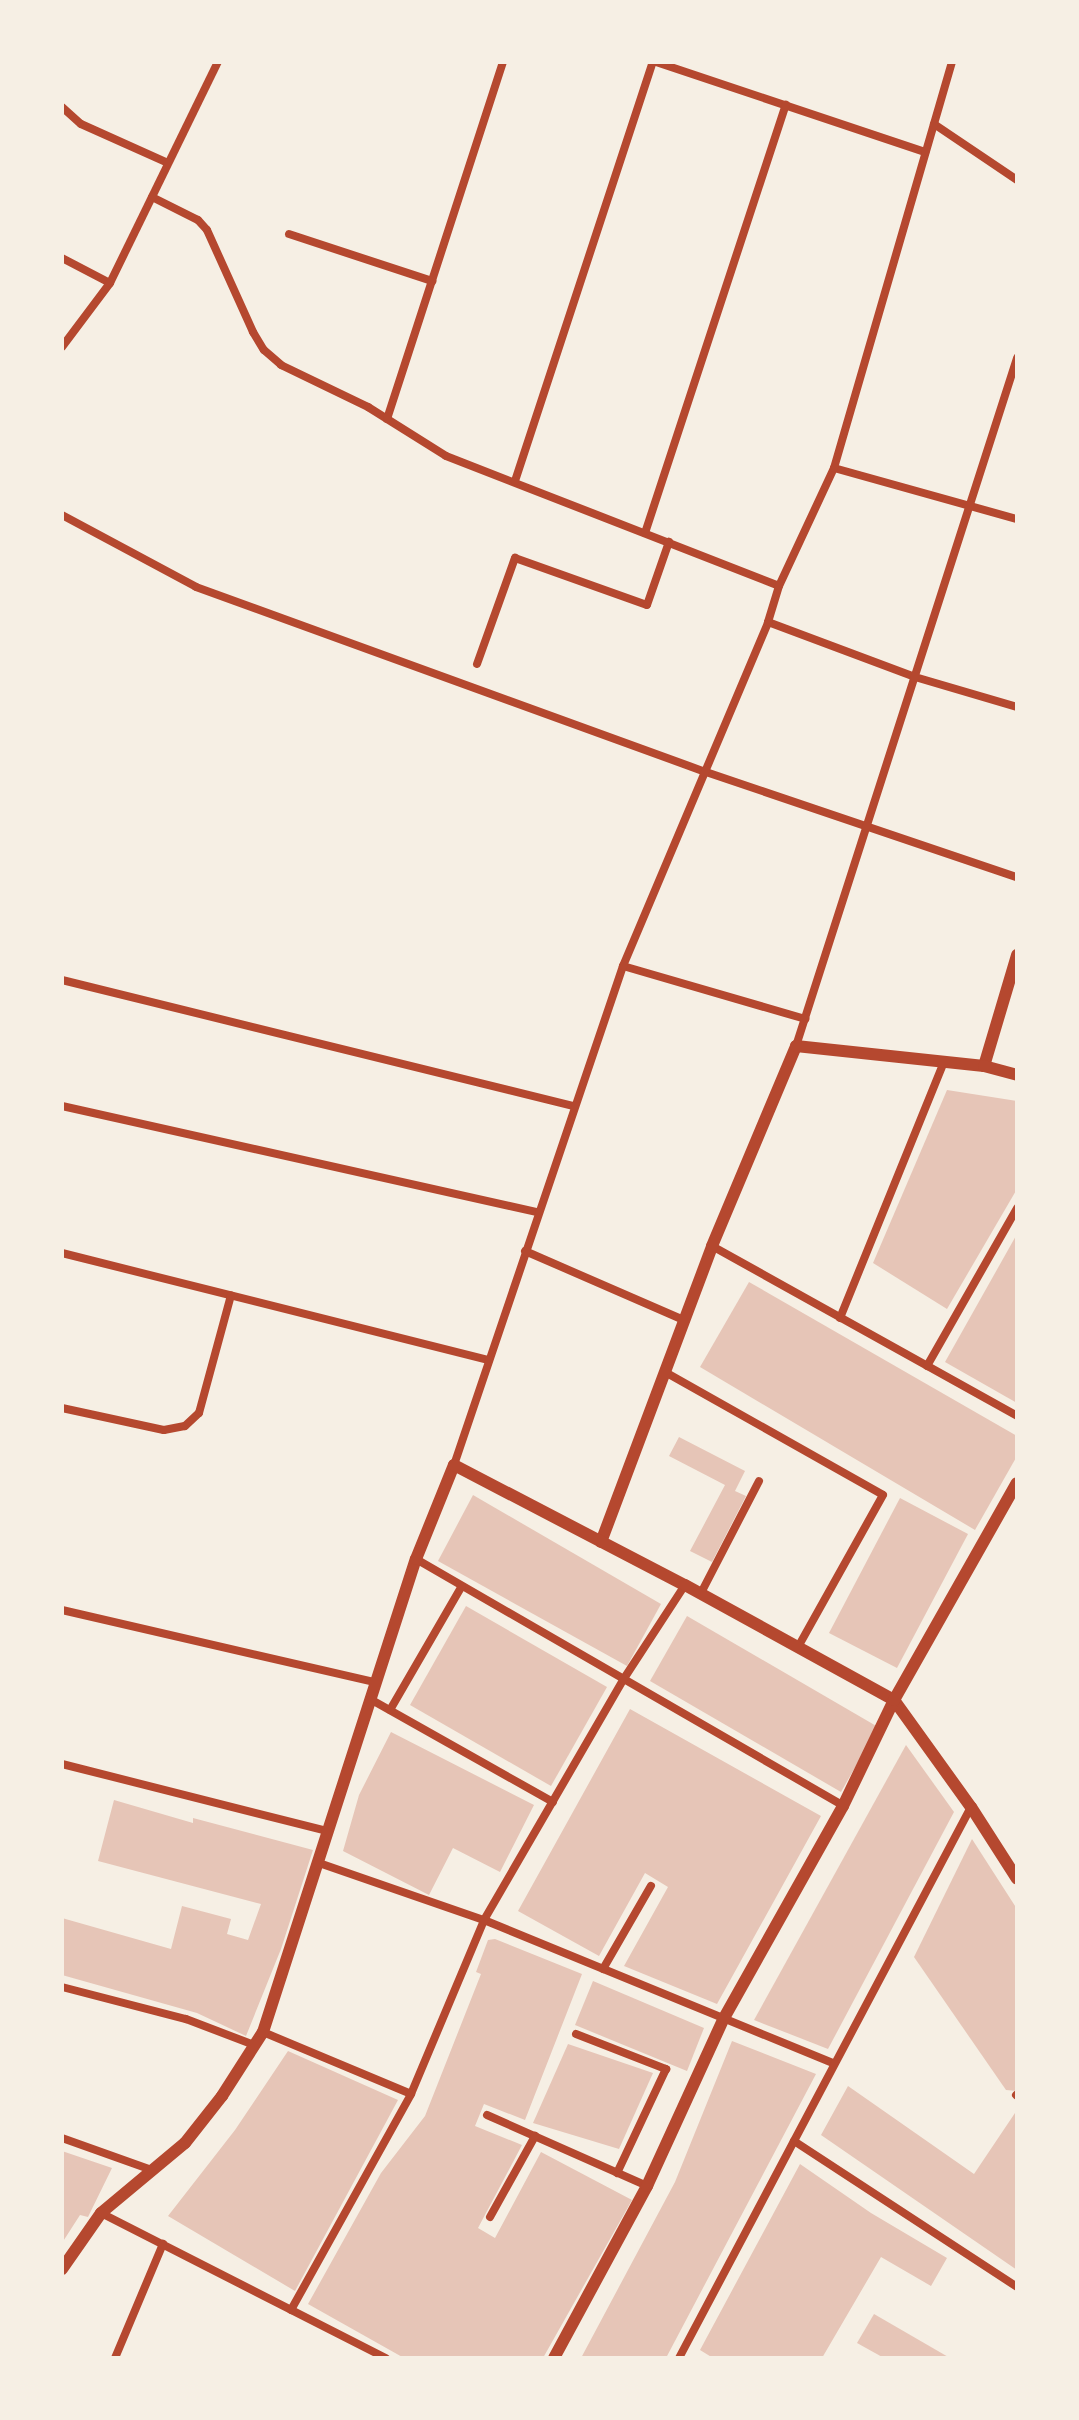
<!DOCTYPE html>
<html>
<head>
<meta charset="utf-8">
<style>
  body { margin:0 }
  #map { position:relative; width:1079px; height:2420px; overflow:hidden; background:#f6efe4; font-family:Rubik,sans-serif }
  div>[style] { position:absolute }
  .building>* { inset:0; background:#e6c5b7 }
  .minor>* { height:8px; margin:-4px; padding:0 4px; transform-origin:4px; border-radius:4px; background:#b5482f }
  .tertiary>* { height:12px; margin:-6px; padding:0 6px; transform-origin:6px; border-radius:6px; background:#b5482f }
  span { translate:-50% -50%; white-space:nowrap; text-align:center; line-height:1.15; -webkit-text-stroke:8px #f6efe4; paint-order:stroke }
  .frame { position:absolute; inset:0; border:64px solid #f6efe4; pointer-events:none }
</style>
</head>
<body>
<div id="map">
  <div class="building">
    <div style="clip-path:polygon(947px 1090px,1017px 1101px,1017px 1189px,947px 1309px,873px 1263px)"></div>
    <div style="clip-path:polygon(1017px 1234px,1017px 1403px,945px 1362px)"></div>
    <div style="clip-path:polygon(749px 1282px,1017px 1436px,1017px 1456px,975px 1530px,700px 1367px)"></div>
    <div style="clip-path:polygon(679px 1437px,745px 1471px,735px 1491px,746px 1496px,712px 1562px,690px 1551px,725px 1485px,669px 1456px)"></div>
    <div style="clip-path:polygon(473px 1495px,661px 1604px,627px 1666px,438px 1561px)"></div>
    <div style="clip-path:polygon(900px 1498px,968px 1534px,897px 1668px,829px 1633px)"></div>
    <div style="clip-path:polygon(466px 1606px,607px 1687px,551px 1786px,410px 1705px)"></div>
    <div style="clip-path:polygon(687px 1616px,878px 1727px,841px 1792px,650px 1681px)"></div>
    <div style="clip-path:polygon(630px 1709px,821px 1816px,717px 2004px,624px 1966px,668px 1887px,645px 1873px,599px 1956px,518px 1911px)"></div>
    <div style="clip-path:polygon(391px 1732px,534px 1805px,500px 1872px,453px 1848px,429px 1895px,343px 1851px,359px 1795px)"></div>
    <div style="clip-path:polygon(906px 1745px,954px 1812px,828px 2049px,754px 2020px)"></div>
    <div style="clip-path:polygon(114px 1800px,193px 1823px,193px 1818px,313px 1850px,281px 1949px,246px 2036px,197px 2013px,62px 1975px,62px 1918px,171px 1949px,182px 1906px,231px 1919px,227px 1934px,248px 1940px,261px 1904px,98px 1861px)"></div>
    <div style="clip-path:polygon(972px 1839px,1017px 1909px,1017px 2091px,1006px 2090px,914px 1957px)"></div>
    <div style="clip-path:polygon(495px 1939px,582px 1974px,525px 2120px,484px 2104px,475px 2126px,522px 2145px,478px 2228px,495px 2238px,541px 2152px,632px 2200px,543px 2358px,404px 2358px,308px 2304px,381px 2173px,425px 2116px,481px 1974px,476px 1972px,488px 1940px)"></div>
    <div style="clip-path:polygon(593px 1981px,704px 2028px,687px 2071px,575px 2025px)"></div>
    <div style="clip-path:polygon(732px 2041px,816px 2074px,666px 2358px,581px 2358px,675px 2182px)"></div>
    <div style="clip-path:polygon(568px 2044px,653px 2073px,619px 2149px,533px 2123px)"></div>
    <div style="clip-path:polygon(288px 2051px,398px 2100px,295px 2291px,168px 2216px,235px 2130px)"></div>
    <div style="clip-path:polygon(848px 2086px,974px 2174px,1017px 2110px,1017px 2270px,821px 2135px)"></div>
    <div style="clip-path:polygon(62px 2151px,112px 2168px,88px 2217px,80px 2215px,62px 2243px)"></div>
    <div style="clip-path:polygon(800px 2164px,871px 2213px,947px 2258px,931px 2286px,881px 2257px,822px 2358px,713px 2358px,700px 2350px)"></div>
    <div style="clip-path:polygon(874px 2314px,950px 2358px,884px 2358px,857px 2343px)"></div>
  </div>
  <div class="minor">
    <div style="left:656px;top:62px;width:284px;rotate:18.5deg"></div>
    <div style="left:62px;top:107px;width:25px;rotate:42deg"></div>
    <div style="left:81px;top:124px;width:95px;rotate:24.1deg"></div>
    <div style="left:934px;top:124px;width:100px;rotate:34deg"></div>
    <div style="left:152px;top:197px;width:51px;rotate:26.6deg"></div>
    <div style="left:198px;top:220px;width:13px;rotate:48deg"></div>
    <div style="left:207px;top:230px;width:112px;rotate:65.7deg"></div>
    <div style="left:253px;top:332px;width:21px;rotate:59deg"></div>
    <div style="left:264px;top:350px;width:23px;rotate:41deg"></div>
    <div style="left:281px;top:365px;width:97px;rotate:25.8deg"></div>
    <div style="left:368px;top:407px;width:92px;rotate:32.1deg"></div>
    <div style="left:446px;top:456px;width:357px;rotate:21.3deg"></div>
    <div style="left:289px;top:234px;width:151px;rotate:18.2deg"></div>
    <div style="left:62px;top:258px;width:54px;rotate:27.5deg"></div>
    <div style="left:62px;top:347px;width:80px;rotate:-53.1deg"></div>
    <div style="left:110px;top:283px;width:246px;rotate:-64deg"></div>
    <div style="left:387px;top:419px;width:375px;rotate:-72deg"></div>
    <div style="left:834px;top:468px;width:190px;rotate:15.6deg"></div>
    <div style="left:515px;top:481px;width:441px;rotate:-71.8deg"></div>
    <div style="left:62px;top:515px;width:152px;rotate:28.2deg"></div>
    <div style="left:196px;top:587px;width:539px;rotate:19.95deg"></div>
    <div style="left:703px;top:771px;width:331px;rotate:18.7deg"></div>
    <div style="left:645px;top:533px;width:451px;rotate:-71.8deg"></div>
    <div style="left:768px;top:622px;width:157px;rotate:20.5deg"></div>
    <div style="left:915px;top:677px;width:106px;rotate:16.4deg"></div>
    <div style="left:477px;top:664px;width:113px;rotate:-70.3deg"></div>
    <div style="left:515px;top:558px;width:140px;rotate:19.6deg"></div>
    <div style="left:647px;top:605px;width:67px;rotate:-70.8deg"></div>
    <div style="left:623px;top:966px;width:190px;rotate:16.2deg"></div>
    <div style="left:62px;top:980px;width:526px;rotate:13.85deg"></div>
    <div style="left:796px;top:1046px;width:723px;rotate:-72.19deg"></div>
    <div style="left:62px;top:1106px;width:488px;rotate:12.6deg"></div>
    <div style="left:712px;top:1246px;width:349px;rotate:29.1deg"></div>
    <div style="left:525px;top:1251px;width:173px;rotate:23.5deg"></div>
    <div style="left:62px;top:1253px;width:440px;rotate:14.1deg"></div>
    <div style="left:840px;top:1318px;width:276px;rotate:-67.9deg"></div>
    <div style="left:927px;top:1366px;width:182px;rotate:-60.3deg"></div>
    <div style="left:665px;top:1372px;width:250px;rotate:29.4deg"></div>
    <div style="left:883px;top:1495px;width:174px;rotate:119.2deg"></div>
    <div style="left:62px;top:1408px;width:104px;rotate:12.2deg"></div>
    <div style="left:164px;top:1430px;width:21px;rotate:-11deg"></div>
    <div style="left:185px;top:1426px;width:19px;rotate:-43deg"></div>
    <div style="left:199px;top:1413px;width:122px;rotate:-74.8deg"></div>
    <div style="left:454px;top:1465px;width:527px;rotate:-71.29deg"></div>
    <div style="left:623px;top:966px;width:373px;rotate:-67.1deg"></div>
    <div style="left:768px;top:622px;width:38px;rotate:-73deg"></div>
    <div style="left:779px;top:586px;width:130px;rotate:-65deg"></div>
    <div style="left:834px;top:468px;width:423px;rotate:-73.8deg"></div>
    <div style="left:416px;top:1559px;width:493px;rotate:30deg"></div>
    <div style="left:701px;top:1593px;width:126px;rotate:-62.6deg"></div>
    <div style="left:62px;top:1610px;width:321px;rotate:13deg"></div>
    <div style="left:370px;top:1699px;width:210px;rotate:29.4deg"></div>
    <div style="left:390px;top:1710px;width:143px;rotate:-59.9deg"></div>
    <div style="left:62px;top:1764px;width:272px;rotate:14.2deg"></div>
    <div style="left:319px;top:1863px;width:175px;rotate:19.1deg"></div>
    <div style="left:484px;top:1920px;width:377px;rotate:22.3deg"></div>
    <div style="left:603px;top:1969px;width:96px;rotate:-60deg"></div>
    <div style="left:62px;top:1987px;width:128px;rotate:14.5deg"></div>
    <div style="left:186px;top:2019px;width:73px;rotate:20.9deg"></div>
    <div style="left:263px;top:2032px;width:160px;rotate:22.7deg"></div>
    <div style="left:576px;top:2034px;width:97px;rotate:21.3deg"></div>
    <div style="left:666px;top:2069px;width:115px;rotate:115.2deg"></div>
    <div style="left:1016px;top:2095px;width:1px;rotate:45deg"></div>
    <div style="left:487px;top:2115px;width:175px;rotate:23.9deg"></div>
    <div style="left:62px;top:2138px;width:96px;rotate:19.6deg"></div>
    <div style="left:794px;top:2141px;width:267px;rotate:33.2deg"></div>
    <div style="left:101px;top:2213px;width:320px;rotate:27deg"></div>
    <div style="left:490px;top:2217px;width:93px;rotate:-60.9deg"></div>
    <div style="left:291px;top:2310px;width:247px;rotate:-60.9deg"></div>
    <div style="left:411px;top:2094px;width:189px;rotate:-67.2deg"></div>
    <div style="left:484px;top:1920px;width:277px;rotate:-59.9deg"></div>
    <div style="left:623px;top:1680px;width:113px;rotate:-56.9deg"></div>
    <div style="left:115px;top:2358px;width:124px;rotate:-67.2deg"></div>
    <div style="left:679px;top:2358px;width:624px;rotate:-62.08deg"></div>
  </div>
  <div class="tertiary">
    <div style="left:984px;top:1066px;width:116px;rotate:-73.4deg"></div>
    <div style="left:601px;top:1542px;width:316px;rotate:-69.4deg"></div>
    <div style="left:712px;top:1246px;width:217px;rotate:-67.2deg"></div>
    <div style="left:796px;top:1046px;width:189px;rotate:6.1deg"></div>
    <div style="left:984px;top:1066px;width:34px;rotate:15deg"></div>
    <div style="left:62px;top:2269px;width:68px;rotate:-55.1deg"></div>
    <div style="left:101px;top:2213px;width:109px;rotate:-39.8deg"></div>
    <div style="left:185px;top:2143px;width:60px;rotate:-51.8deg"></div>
    <div style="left:222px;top:2096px;width:76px;rotate:-57.4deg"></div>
    <div style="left:263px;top:2032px;width:497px;rotate:-72.1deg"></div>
    <div style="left:416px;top:1559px;width:101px;rotate:-68deg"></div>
    <div style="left:454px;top:1465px;width:260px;rotate:27.5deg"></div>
    <div style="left:685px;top:1585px;width:239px;rotate:28.8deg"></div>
    <div style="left:894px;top:1700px;width:132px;rotate:54.3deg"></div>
    <div style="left:971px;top:1807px;width:85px;rotate:57.4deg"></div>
    <div style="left:554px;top:2358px;width:196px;rotate:-61.6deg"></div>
    <div style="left:647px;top:2186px;width:185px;rotate:-65.4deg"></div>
    <div style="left:724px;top:2018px;width:243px;rotate:-60.7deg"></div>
    <div style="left:843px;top:1806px;width:118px;rotate:-64.3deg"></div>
    <div style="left:894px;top:1700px;width:249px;rotate:-60.5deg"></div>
  </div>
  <div class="frame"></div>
</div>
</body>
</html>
